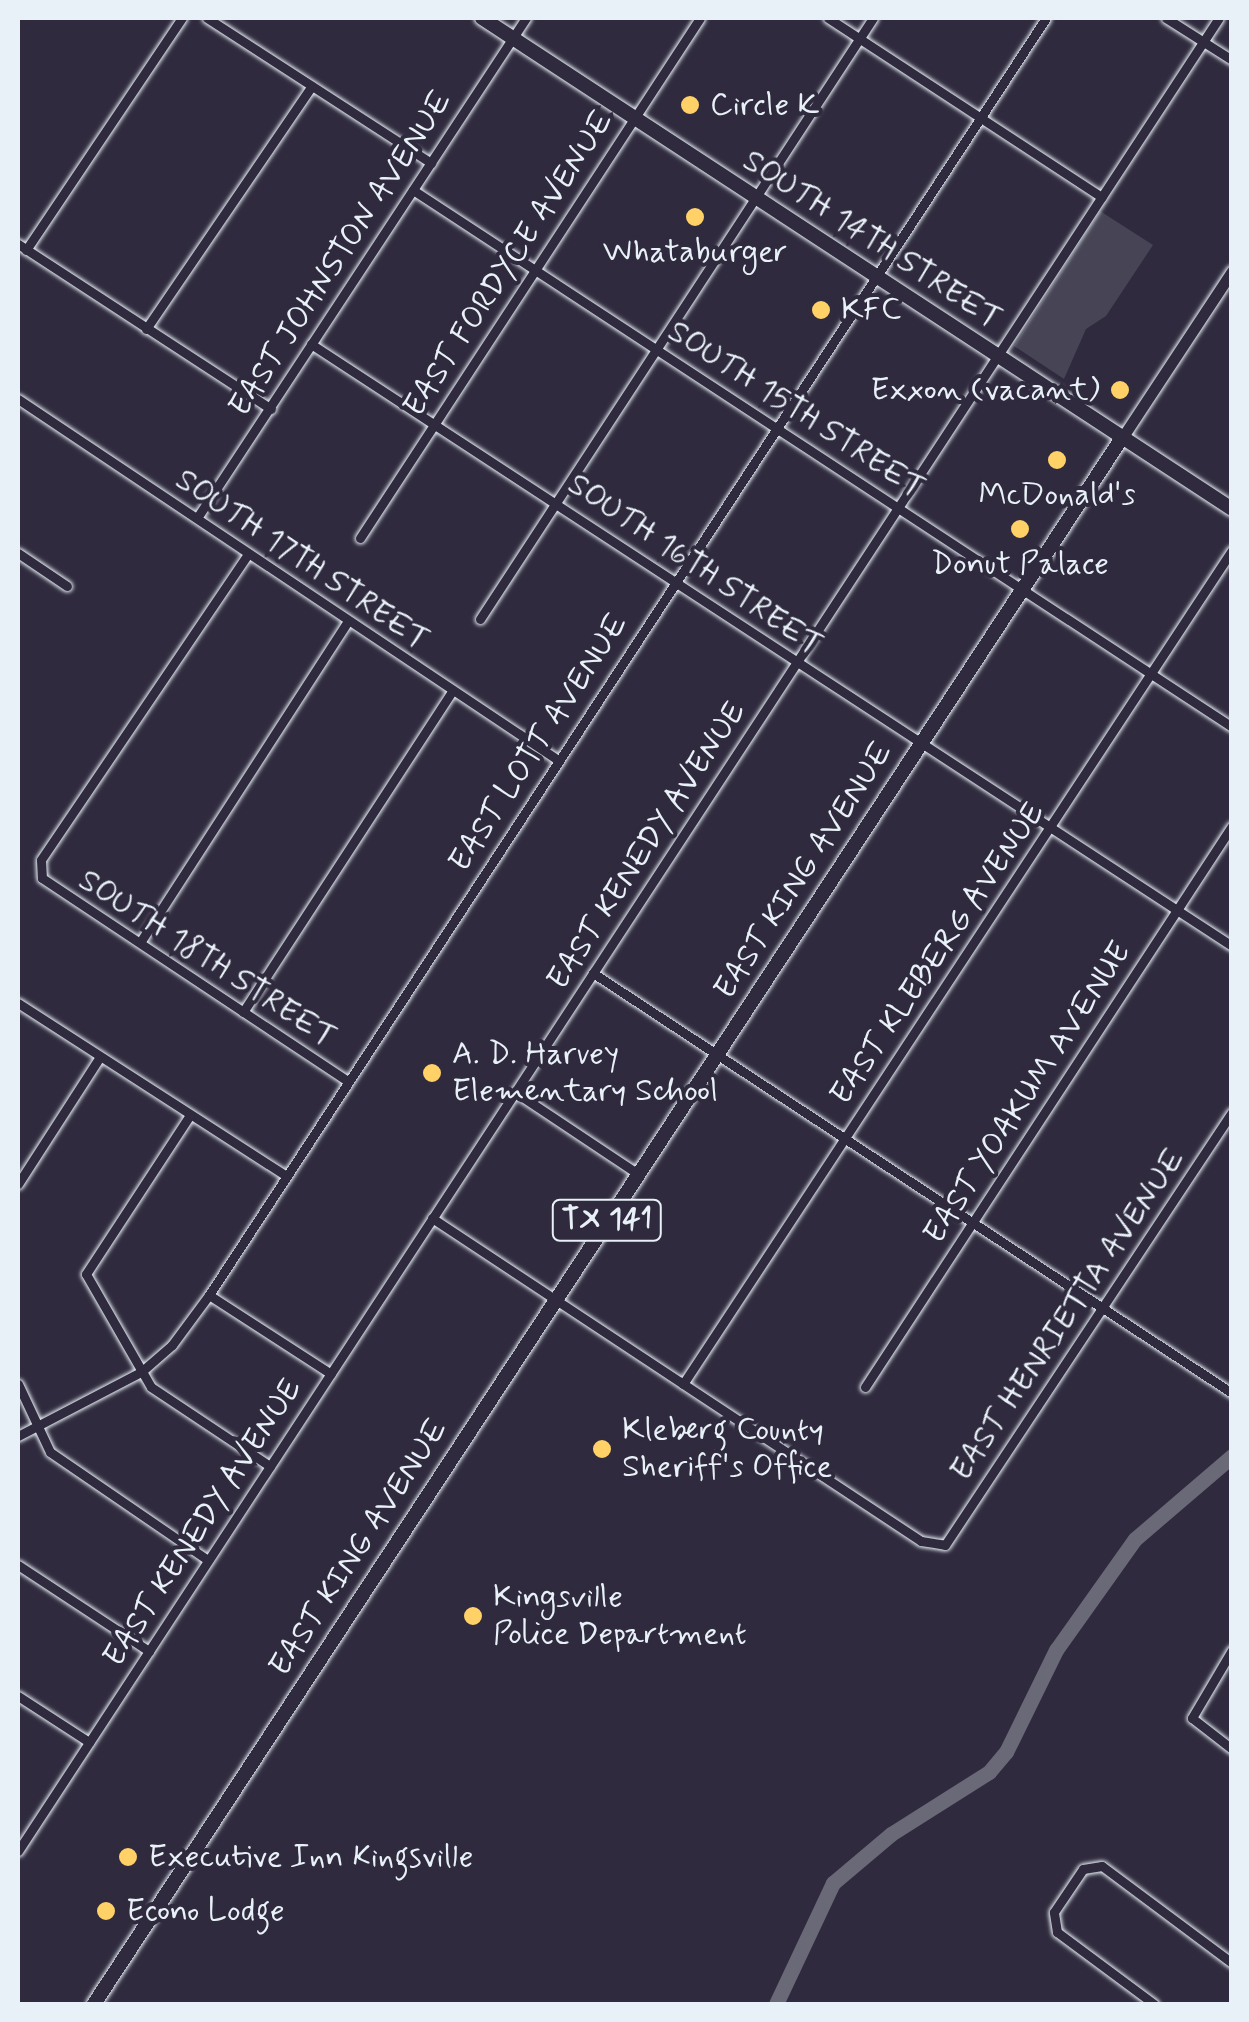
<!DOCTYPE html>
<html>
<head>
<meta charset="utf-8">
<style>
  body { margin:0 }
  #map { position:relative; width:1249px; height:2022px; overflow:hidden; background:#2f2a3d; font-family:Mynerve,sans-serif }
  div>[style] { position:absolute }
  .green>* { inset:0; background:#464455 }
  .river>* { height:15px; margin:-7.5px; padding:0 7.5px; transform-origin:7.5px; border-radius:7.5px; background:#696978 }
  .roads { filter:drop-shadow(0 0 2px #e8f1f8) drop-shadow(0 0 2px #e8f1f8) }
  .street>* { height:9px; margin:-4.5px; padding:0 4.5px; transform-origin:4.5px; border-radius:4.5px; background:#2f2a3d }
  .secondary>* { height:11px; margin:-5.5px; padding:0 5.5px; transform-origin:5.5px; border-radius:5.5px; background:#2f2a3d }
  .primary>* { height:14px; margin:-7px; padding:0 7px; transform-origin:7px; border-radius:7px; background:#2f2a3d }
  .dots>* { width:28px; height:28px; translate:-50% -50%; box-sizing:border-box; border:5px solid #2f2a3d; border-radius:50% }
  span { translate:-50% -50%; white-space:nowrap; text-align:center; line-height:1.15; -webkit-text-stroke:8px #2f2a3d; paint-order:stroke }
  .shield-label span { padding:2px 8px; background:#2f2a3d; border:2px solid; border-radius:8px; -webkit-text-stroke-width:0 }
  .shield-label { font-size:30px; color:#e8f1f8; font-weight:700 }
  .poi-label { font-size:32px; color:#e8f1f8 }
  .left { translate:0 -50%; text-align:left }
  .right { translate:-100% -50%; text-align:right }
  .street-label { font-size:32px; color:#e8f1f8 }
  .frame { position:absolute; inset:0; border:20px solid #e8f1f8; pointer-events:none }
</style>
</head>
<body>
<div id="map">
  <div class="green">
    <div style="clip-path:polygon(1100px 211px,1153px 245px,1106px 316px,1086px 329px,1064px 379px,1014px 346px)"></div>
  </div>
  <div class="river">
    <div style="left:776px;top:2004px;width:134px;rotate:-64.8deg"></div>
    <div style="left:833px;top:1883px;width:76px;rotate:-40.2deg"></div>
    <div style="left:891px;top:1834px;width:116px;rotate:-32.3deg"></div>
    <div style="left:989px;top:1772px;width:26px;rotate:-50deg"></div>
    <div style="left:1006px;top:1752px;width:114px;rotate:-63.9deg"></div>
    <div style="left:1056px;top:1650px;width:136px;rotate:-54.6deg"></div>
    <div style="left:1135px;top:1539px;width:128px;rotate:-40.6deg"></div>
  </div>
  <div class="roads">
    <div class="street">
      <div style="left:207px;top:18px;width:267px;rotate:32.9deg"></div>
      <div style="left:828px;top:18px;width:327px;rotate:33.2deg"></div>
      <div style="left:1166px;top:18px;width:78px;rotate:32.5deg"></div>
      <div style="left:413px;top:190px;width:979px;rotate:33.25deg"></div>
      <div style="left:18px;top:244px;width:302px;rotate:33.1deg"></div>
      <div style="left:26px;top:250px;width:280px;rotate:-56.1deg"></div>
      <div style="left:146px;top:329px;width:294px;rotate:-55.7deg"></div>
      <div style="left:311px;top:344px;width:1100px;rotate:33.17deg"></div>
      <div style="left:18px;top:399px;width:650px;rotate:33.76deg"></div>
      <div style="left:197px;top:518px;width:599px;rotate:-56.66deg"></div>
      <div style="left:360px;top:538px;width:621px;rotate:-56.82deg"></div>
      <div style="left:18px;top:553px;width:59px;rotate:34deg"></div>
      <div style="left:248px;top:554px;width:369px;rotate:124.1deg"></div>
      <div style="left:41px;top:860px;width:18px;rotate:87deg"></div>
      <div style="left:42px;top:878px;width:366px;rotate:33.6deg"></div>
      <div style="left:480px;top:619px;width:718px;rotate:-56.82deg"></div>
      <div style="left:141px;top:941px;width:379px;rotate:-57.1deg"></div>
      <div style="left:593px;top:973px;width:765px;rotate:33.32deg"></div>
      <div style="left:18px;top:1003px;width:318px;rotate:32.8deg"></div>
      <div style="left:243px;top:1012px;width:383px;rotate:-56.9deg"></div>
      <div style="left:515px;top:1092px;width:148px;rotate:33.7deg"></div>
      <div style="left:190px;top:1115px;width:190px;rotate:123.2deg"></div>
      <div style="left:86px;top:1274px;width:130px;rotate:60.1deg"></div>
      <div style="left:151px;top:1387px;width:143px;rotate:33.6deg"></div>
      <div style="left:18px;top:1184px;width:151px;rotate:-57.2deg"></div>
      <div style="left:432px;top:1218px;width:586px;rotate:33.45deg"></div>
      <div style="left:921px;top:1541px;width:24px;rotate:9deg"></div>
      <div style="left:945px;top:1545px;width:519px;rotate:-56.46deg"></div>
      <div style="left:209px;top:1295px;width:145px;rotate:32.9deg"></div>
      <div style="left:18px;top:1384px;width:75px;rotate:64.8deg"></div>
      <div style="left:50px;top:1452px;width:191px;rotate:34.4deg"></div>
      <div style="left:683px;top:1384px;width:998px;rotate:-56.64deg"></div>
      <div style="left:865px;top:1387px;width:670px;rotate:-56.81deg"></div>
      <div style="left:18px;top:1436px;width:139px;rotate:-27.5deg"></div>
      <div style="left:141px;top:1372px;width:41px;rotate:-41.1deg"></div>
      <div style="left:172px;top:1345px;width:62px;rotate:-53.5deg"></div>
      <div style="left:209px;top:1295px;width:1527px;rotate:-56.76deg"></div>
      <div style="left:18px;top:1565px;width:157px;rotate:33.3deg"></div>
      <div style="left:1232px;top:1650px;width:79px;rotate:120.5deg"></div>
      <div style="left:1192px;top:1718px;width:51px;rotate:37.8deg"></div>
      <div style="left:18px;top:1696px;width:85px;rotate:32.9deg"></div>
      <div style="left:18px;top:1851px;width:2191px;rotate:-56.77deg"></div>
      <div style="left:1154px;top:2004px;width:121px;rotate:-143.4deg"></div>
      <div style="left:1057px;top:1932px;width:20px;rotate:-99deg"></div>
      <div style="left:1054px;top:1912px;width:52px;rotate:-56deg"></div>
      <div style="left:1083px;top:1869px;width:19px;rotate:-9deg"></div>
      <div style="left:1102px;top:1866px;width:162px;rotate:36.7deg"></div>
    </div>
    <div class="secondary">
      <div style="left:1122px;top:438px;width:200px;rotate:-56.6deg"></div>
    </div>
    <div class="primary">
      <div style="left:482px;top:18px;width:896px;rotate:33.21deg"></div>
      <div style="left:94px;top:2004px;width:1873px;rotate:-56.72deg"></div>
    </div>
  </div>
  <div class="dots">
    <div style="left:690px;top:105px;background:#ffd166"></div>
    <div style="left:695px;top:217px;background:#ffd166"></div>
    <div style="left:821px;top:310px;background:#ffd166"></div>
    <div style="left:1120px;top:390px;background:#ffd166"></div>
    <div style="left:1057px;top:460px;background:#ffd166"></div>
    <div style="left:1020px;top:529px;background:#ffd166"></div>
    <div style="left:432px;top:1073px;background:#ffd166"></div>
    <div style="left:602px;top:1449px;background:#ffd166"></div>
    <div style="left:473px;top:1616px;background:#ffd166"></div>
    <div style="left:128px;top:1857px;background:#ffd166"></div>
    <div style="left:106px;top:1911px;background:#ffd166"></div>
  </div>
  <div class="shield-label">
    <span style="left:607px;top:1220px">TX 141</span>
  </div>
  <div class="poi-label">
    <span class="left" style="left:710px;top:105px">Circle K</span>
    <span style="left:695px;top:252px">Whataburger</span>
    <span class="left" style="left:841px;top:310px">KFC</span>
    <span class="right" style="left:1100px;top:390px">Exxon (vacant)</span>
    <span style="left:1057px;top:495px">McDonald's</span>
    <span style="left:1020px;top:564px">Donut Palace</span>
    <span class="left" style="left:452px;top:1073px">A. D. Harvey<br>Elementary School</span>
    <span class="left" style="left:622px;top:1449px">Kleberg County<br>Sheriff's Office</span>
    <span class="left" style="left:493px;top:1616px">Kingsville<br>Police Department</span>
    <span class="left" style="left:148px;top:1857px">Executive Inn Kingsville</span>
    <span class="left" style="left:126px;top:1911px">Econo Lodge</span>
  </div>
  <div class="street-label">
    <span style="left:872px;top:240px;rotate:33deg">SOUTH 14TH STREET</span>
    <span style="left:341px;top:254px;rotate:-57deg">EAST JOHNSTON AVENUE</span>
    <span style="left:509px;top:264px;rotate:-57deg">EAST FORDYCE AVENUE</span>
    <span style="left:796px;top:410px;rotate:33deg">SOUTH 15TH STREET</span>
    <span style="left:302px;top:560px;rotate:34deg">SOUTH 17TH STREET</span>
    <span style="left:695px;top:565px;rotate:34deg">SOUTH 16TH STREET</span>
    <span style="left:539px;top:743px;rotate:-57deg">EAST LOTT AVENUE</span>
    <span style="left:647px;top:846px;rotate:-57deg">EAST KENEDY AVENUE</span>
    <span style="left:804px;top:871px;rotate:-57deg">EAST KING AVENUE</span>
    <span style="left:938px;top:954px;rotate:-56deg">EAST KLEBERG AVENUE</span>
    <span style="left:207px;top:959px;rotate:33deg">SOUTH 18TH STREET</span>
    <span style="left:1028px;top:1093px;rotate:-57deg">EAST YOAKUM AVENUE</span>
    <span style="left:1068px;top:1315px;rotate:-56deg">EAST HENRIETTA AVENUE</span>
    <span style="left:203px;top:1523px;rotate:-57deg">EAST KENEDY AVENUE</span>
    <span style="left:359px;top:1548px;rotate:-57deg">EAST KING AVENUE</span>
  </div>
  <div class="frame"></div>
</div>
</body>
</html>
